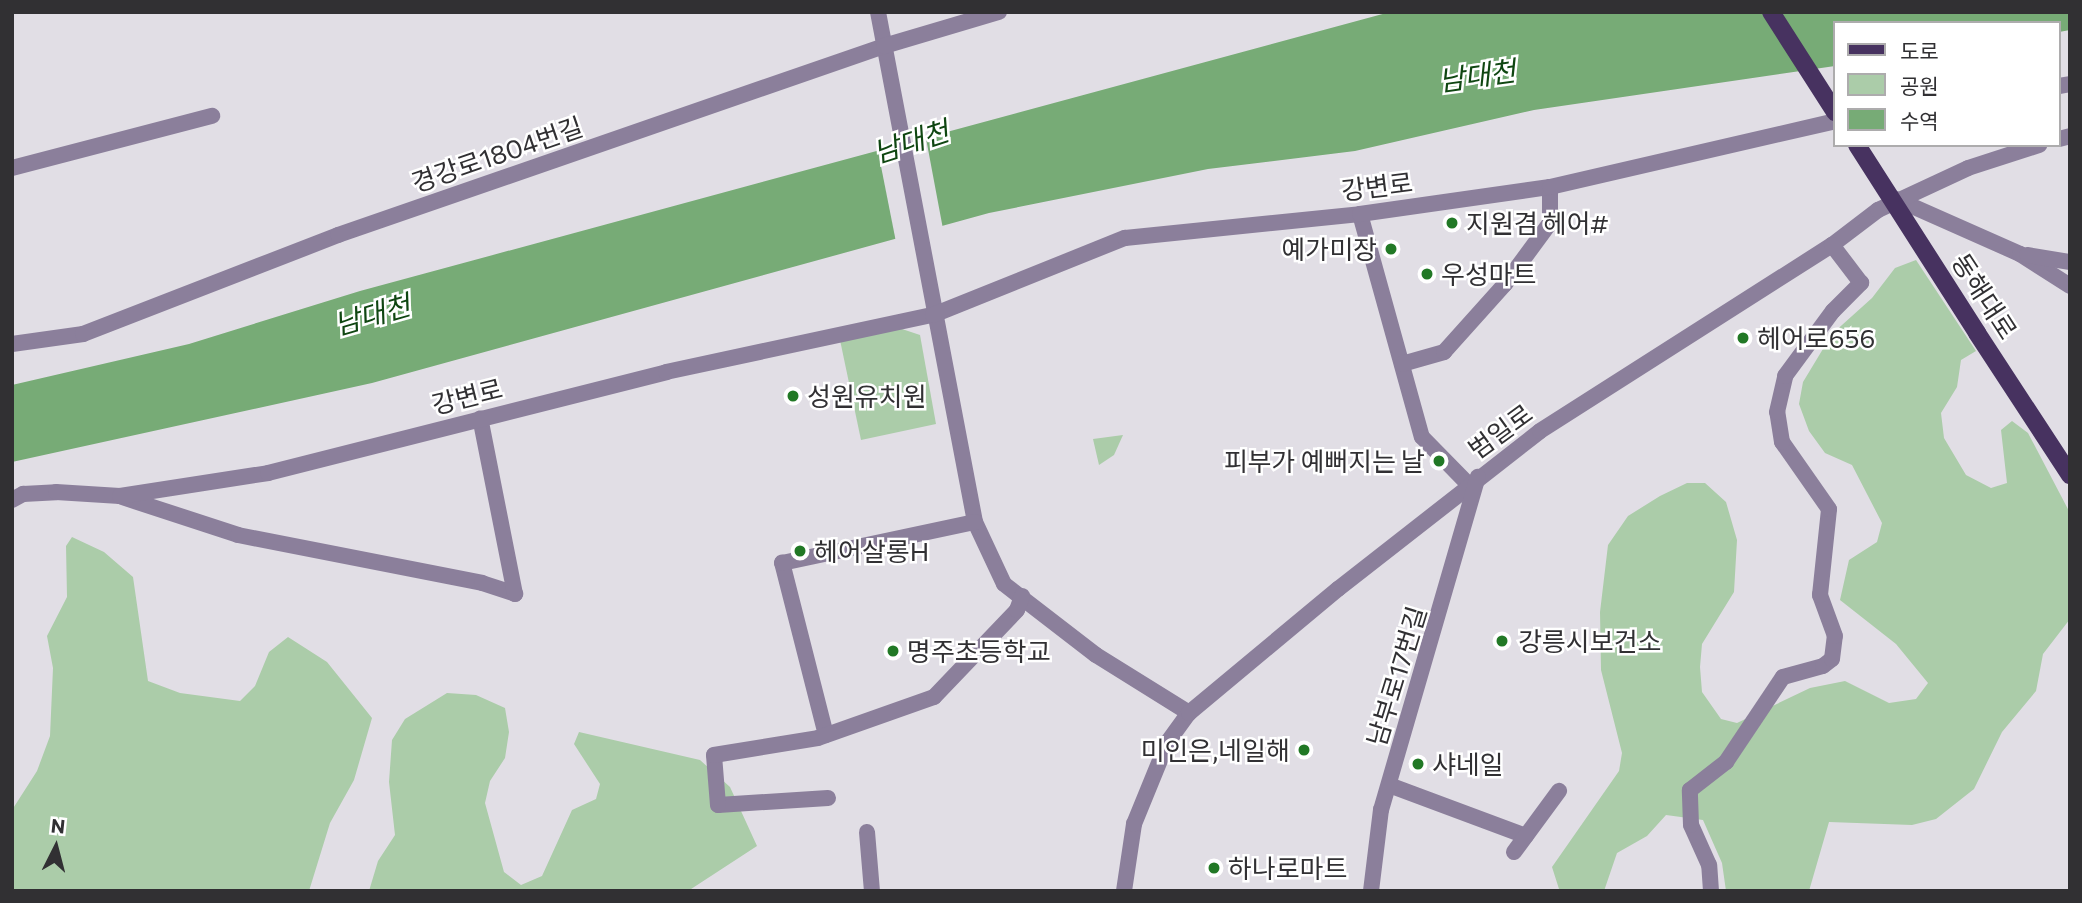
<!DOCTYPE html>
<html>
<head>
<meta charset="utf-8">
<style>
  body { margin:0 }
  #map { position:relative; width:2082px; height:903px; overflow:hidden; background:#e1dee5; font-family:Commissioner,"Noto Sans KR",sans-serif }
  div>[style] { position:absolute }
  .green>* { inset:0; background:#abcca9 }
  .water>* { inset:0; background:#77ab76 }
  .pier>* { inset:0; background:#e1dee5 }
  .minor>* { height:16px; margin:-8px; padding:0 8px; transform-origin:8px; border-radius:8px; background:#8b7f9b }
  .major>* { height:18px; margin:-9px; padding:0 9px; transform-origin:9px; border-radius:9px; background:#473260 }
  .major-bridge>* { height:18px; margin:-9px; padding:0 9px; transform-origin:9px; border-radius:9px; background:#473260 }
  .dots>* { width:19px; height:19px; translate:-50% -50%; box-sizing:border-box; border:4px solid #fff; border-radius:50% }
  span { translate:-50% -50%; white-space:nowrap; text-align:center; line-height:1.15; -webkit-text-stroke:5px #fff; paint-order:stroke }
  .street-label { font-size:26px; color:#313033 }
  .poi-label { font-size:26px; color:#313033 }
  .left { translate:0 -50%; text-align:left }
  .right { translate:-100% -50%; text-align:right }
  .water-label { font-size:28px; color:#0f4611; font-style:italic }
  .frame { position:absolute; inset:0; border:14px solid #313033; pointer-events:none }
  .legend { position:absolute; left:1833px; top:21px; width:228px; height:126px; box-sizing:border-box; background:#fff; border:2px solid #adacad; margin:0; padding:9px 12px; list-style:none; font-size:21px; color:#313033 }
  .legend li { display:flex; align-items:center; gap:14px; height:35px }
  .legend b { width:35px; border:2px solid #adacad }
  .north { position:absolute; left:21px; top:812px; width:70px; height:70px; -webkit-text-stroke:5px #fff; paint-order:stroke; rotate:6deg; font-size:19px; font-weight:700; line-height:28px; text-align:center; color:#313033 }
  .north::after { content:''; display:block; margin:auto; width:24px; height:32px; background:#313033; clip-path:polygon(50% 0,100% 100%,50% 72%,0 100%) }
</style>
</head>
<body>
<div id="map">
  <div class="green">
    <div style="clip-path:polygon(1916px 260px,1976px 351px,1961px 360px,1957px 387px,1941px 413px,1944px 438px,1966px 475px,1991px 488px,2007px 483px,2001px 430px,2012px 421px,2028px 433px,2070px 513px,2070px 619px,2043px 654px,2036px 691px,2002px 732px,1974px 789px,1936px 819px,1912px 825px,1829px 822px,1809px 891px,1726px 891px,1722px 863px,1703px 820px,1666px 815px,1647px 836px,1617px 853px,1604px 891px,1559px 889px,1552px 867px,1619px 771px,1622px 753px,1601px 670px,1600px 612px,1608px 545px,1628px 516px,1660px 496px,1687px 483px,1705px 483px,1726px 502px,1737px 540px,1734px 592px,1702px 644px,1700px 667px,1702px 692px,1721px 719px,1737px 723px,1810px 688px,1845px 681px,1889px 703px,1916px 699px,1928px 683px,1896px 644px,1840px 600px,1849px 560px,1877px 542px,1882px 523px,1852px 465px,1825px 453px,1809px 431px,1799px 404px,1803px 382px,1832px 334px,1872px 298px,1895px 268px)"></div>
    <div style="clip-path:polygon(899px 328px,920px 335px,936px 424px,861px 440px,840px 340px)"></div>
    <div style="clip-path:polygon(1123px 435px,1114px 455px,1099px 465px,1093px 439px)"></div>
    <div style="clip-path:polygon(72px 537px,104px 552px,133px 577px,148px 681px,180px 693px,240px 701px,255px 686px,269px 652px,288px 637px,327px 662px,372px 718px,354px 780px,330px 823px,309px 891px,12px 891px,12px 810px,37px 771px,50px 736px,53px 668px,47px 636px,67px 597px,66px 546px)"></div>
    <div style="clip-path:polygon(447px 693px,476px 695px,505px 708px,509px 732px,505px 758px,490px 781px,485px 803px,504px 872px,521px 885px,542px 876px,572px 810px,596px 799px,600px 784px,574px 744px,579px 732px,700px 760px,730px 787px,757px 846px,688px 891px,369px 891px,378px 861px,395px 835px,389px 782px,392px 740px,405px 719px)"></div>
  </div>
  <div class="water">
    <div style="clip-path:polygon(1390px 12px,2070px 12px,2070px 30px,2059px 32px,2059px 23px,1835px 23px,1835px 66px,1534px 110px,1355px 151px,1208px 169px,989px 213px,372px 383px,12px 462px,12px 385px,189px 344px,360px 291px)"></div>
  </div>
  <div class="pier">
    <div style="clip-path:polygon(925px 133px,943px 229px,896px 242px,877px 146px)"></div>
  </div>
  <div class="minor">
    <div style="left:878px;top:12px;width:519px;rotate:79.23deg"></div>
    <div style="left:975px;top:522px;width:68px;rotate:64.9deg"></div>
    <div style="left:1004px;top:584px;width:116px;rotate:37.7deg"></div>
    <div style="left:1096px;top:655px;width:110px;rotate:31.9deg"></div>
    <div style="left:2059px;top:86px;width:11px;rotate:-10deg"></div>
    <div style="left:2059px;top:139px;width:11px;rotate:-15deg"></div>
    <div style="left:12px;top:168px;width:207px;rotate:-14.6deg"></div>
    <div style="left:1896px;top:199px;width:136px;rotate:23.9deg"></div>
    <div style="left:2020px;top:254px;width:59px;rotate:32.6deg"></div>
    <div style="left:1360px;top:214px;width:231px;rotate:74.5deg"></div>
    <div style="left:1422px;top:437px;width:67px;rotate:45.6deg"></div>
    <div style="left:2027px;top:255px;width:44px;rotate:9.2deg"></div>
    <div style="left:12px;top:344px;width:72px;rotate:-8deg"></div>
    <div style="left:83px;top:334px;width:274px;rotate:-21.2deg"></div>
    <div style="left:338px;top:235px;width:578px;rotate:-19.09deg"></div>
    <div style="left:884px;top:46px;width:120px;rotate:-16.5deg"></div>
    <div style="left:1402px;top:364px;width:44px;rotate:-15.9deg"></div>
    <div style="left:1444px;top:352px;width:91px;rotate:-48.1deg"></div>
    <div style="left:1505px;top:284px;width:76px;rotate:-53.6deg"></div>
    <div style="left:1550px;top:223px;width:36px;rotate:-90deg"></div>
    <div style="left:122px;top:497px;width:122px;rotate:18.1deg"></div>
    <div style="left:238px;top:535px;width:249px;rotate:11.1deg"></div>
    <div style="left:482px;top:583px;width:35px;rotate:18deg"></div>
    <div style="left:515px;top:594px;width:179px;rotate:-101.2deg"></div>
    <div style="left:12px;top:500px;width:13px;rotate:-29deg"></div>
    <div style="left:23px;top:494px;width:33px;rotate:-3deg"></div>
    <div style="left:56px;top:492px;width:64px;rotate:3.6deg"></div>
    <div style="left:120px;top:496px;width:150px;rotate:-8.8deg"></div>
    <div style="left:268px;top:473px;width:411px;rotate:-14.2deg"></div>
    <div style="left:666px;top:372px;width:273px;rotate:-12.1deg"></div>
    <div style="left:933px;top:315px;width:207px;rotate:-21.9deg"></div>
    <div style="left:1125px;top:238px;width:236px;rotate:-5.8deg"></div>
    <div style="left:1360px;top:214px;width:192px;rotate:-8.1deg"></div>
    <div style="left:1550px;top:187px;width:293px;rotate:-13deg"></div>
    <div style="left:826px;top:735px;width:178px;rotate:-104.3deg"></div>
    <div style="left:782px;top:563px;width:197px;rotate:-12deg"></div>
    <div style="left:1389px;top:785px;width:146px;rotate:20.4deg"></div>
    <div style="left:828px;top:798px;width:110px;rotate:176.4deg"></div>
    <div style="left:718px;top:805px;width:50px;rotate:-94.6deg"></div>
    <div style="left:714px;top:755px;width:105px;rotate:-9.3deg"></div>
    <div style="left:818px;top:738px;width:123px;rotate:-19.5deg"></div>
    <div style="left:934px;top:697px;width:120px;rotate:-46.3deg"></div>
    <div style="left:1017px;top:610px;width:15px;rotate:-70deg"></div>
    <div style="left:867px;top:832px;width:59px;rotate:85.2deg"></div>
    <div style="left:1514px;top:852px;width:76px;rotate:-53.6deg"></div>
    <div style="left:1124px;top:891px;width:68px;rotate:-81.5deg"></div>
    <div style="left:1134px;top:824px;width:87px;rotate:-67.8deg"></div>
    <div style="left:1167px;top:743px;width:37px;rotate:-54deg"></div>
    <div style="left:1189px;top:713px;width:194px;rotate:-39.8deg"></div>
    <div style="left:1338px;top:589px;width:256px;rotate:-38deg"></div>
    <div style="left:1540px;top:431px;width:346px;rotate:-32.5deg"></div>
    <div style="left:1832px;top:245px;width:58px;rotate:-37.3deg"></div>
    <div style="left:1878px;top:210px;width:99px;rotate:-25deg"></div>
    <div style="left:1968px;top:168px;width:75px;rotate:-17.9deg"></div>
    <div style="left:1371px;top:891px;width:82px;rotate:-83deg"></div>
    <div style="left:1381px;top:810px;width:347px;rotate:-73.8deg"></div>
    <div style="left:1711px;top:891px;width:26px;rotate:-94deg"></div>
    <div style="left:1709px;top:865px;width:44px;rotate:-114.2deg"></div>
    <div style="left:1691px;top:825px;width:35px;rotate:-92deg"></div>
    <div style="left:1690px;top:790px;width:46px;rotate:-37.9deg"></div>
    <div style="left:1726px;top:762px;width:102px;rotate:-56.2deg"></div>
    <div style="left:1783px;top:677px;width:41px;rotate:-15.4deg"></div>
    <div style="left:1823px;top:666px;width:11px;rotate:-38deg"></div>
    <div style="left:1832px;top:659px;width:23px;rotate:-83deg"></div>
    <div style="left:1835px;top:636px;width:44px;rotate:-110.1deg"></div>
    <div style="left:1820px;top:595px;width:86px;rotate:-84deg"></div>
    <div style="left:1829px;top:509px;width:82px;rotate:-125deg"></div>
    <div style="left:1782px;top:442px;width:30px;rotate:-99deg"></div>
    <div style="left:1777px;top:412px;width:37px;rotate:-77deg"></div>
    <div style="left:1785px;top:376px;width:81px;rotate:-53.6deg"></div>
    <div style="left:1833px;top:311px;width:40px;rotate:-45deg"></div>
    <div style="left:1861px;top:283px;width:48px;rotate:-127.3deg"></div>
  </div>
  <div class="major">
    <div style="left:1771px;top:12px;width:119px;rotate:57.4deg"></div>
    <div style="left:1977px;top:333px;width:170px;rotate:56.8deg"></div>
  </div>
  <div class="major-bridge">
    <div style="left:1857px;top:145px;width:223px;rotate:57.4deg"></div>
  </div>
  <div class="dots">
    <div style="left:1452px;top:223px;background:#217825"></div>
    <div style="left:1391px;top:249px;background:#217825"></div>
    <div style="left:1427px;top:274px;background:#217825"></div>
    <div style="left:1743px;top:338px;background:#217825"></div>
    <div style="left:793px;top:396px;background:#217825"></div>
    <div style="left:1439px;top:461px;background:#217825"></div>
    <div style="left:800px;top:551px;background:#217825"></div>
    <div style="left:1502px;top:641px;background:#217825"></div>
    <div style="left:893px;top:651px;background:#217825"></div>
    <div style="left:1304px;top:750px;background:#217825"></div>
    <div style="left:1418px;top:764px;background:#217825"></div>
    <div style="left:1214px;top:868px;background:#217825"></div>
  </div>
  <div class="street-label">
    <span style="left:497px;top:154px;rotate:-19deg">경강로1804번길</span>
    <span style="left:1377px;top:186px;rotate:-7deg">강변로</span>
    <span style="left:1985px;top:296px;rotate:57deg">동해대로</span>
    <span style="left:467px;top:396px;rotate:-14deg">강변로</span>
    <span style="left:1500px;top:431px;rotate:-36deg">범일로</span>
    <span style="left:1396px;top:676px;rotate:-73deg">남부로17번길</span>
  </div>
  <div class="poi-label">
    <span class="left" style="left:1466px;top:223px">지원겸 헤어#</span>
    <span class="right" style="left:1377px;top:249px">예가미장</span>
    <span class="left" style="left:1441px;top:274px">우성마트</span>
    <span class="left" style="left:1757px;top:338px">헤어로656</span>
    <span class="left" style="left:807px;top:396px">성원유치원</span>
    <span class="right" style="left:1425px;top:461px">피부가 예뻐지는 날</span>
    <span class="left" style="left:814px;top:551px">헤어살롱H</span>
    <span class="left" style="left:1518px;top:641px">강릉시보건소</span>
    <span class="left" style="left:907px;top:651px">명주초등학교</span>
    <span class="right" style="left:1290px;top:750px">미인은,네일해</span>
    <span class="left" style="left:1432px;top:764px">샤네일</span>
    <span class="left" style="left:1228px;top:868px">하나로마트</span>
  </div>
  <div class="water-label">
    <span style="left:1477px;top:75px;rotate:-8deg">남대천</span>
    <span style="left:911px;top:141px;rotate:-18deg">남대천</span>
    <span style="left:372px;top:314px;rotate:-16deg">남대천</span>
  </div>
  <div class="frame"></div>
  <ul class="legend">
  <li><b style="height:9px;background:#473260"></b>도로</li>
  <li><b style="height:19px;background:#abcca9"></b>공원</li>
  <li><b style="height:19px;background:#77ab76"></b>수역</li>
  </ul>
  <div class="north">N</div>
</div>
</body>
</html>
